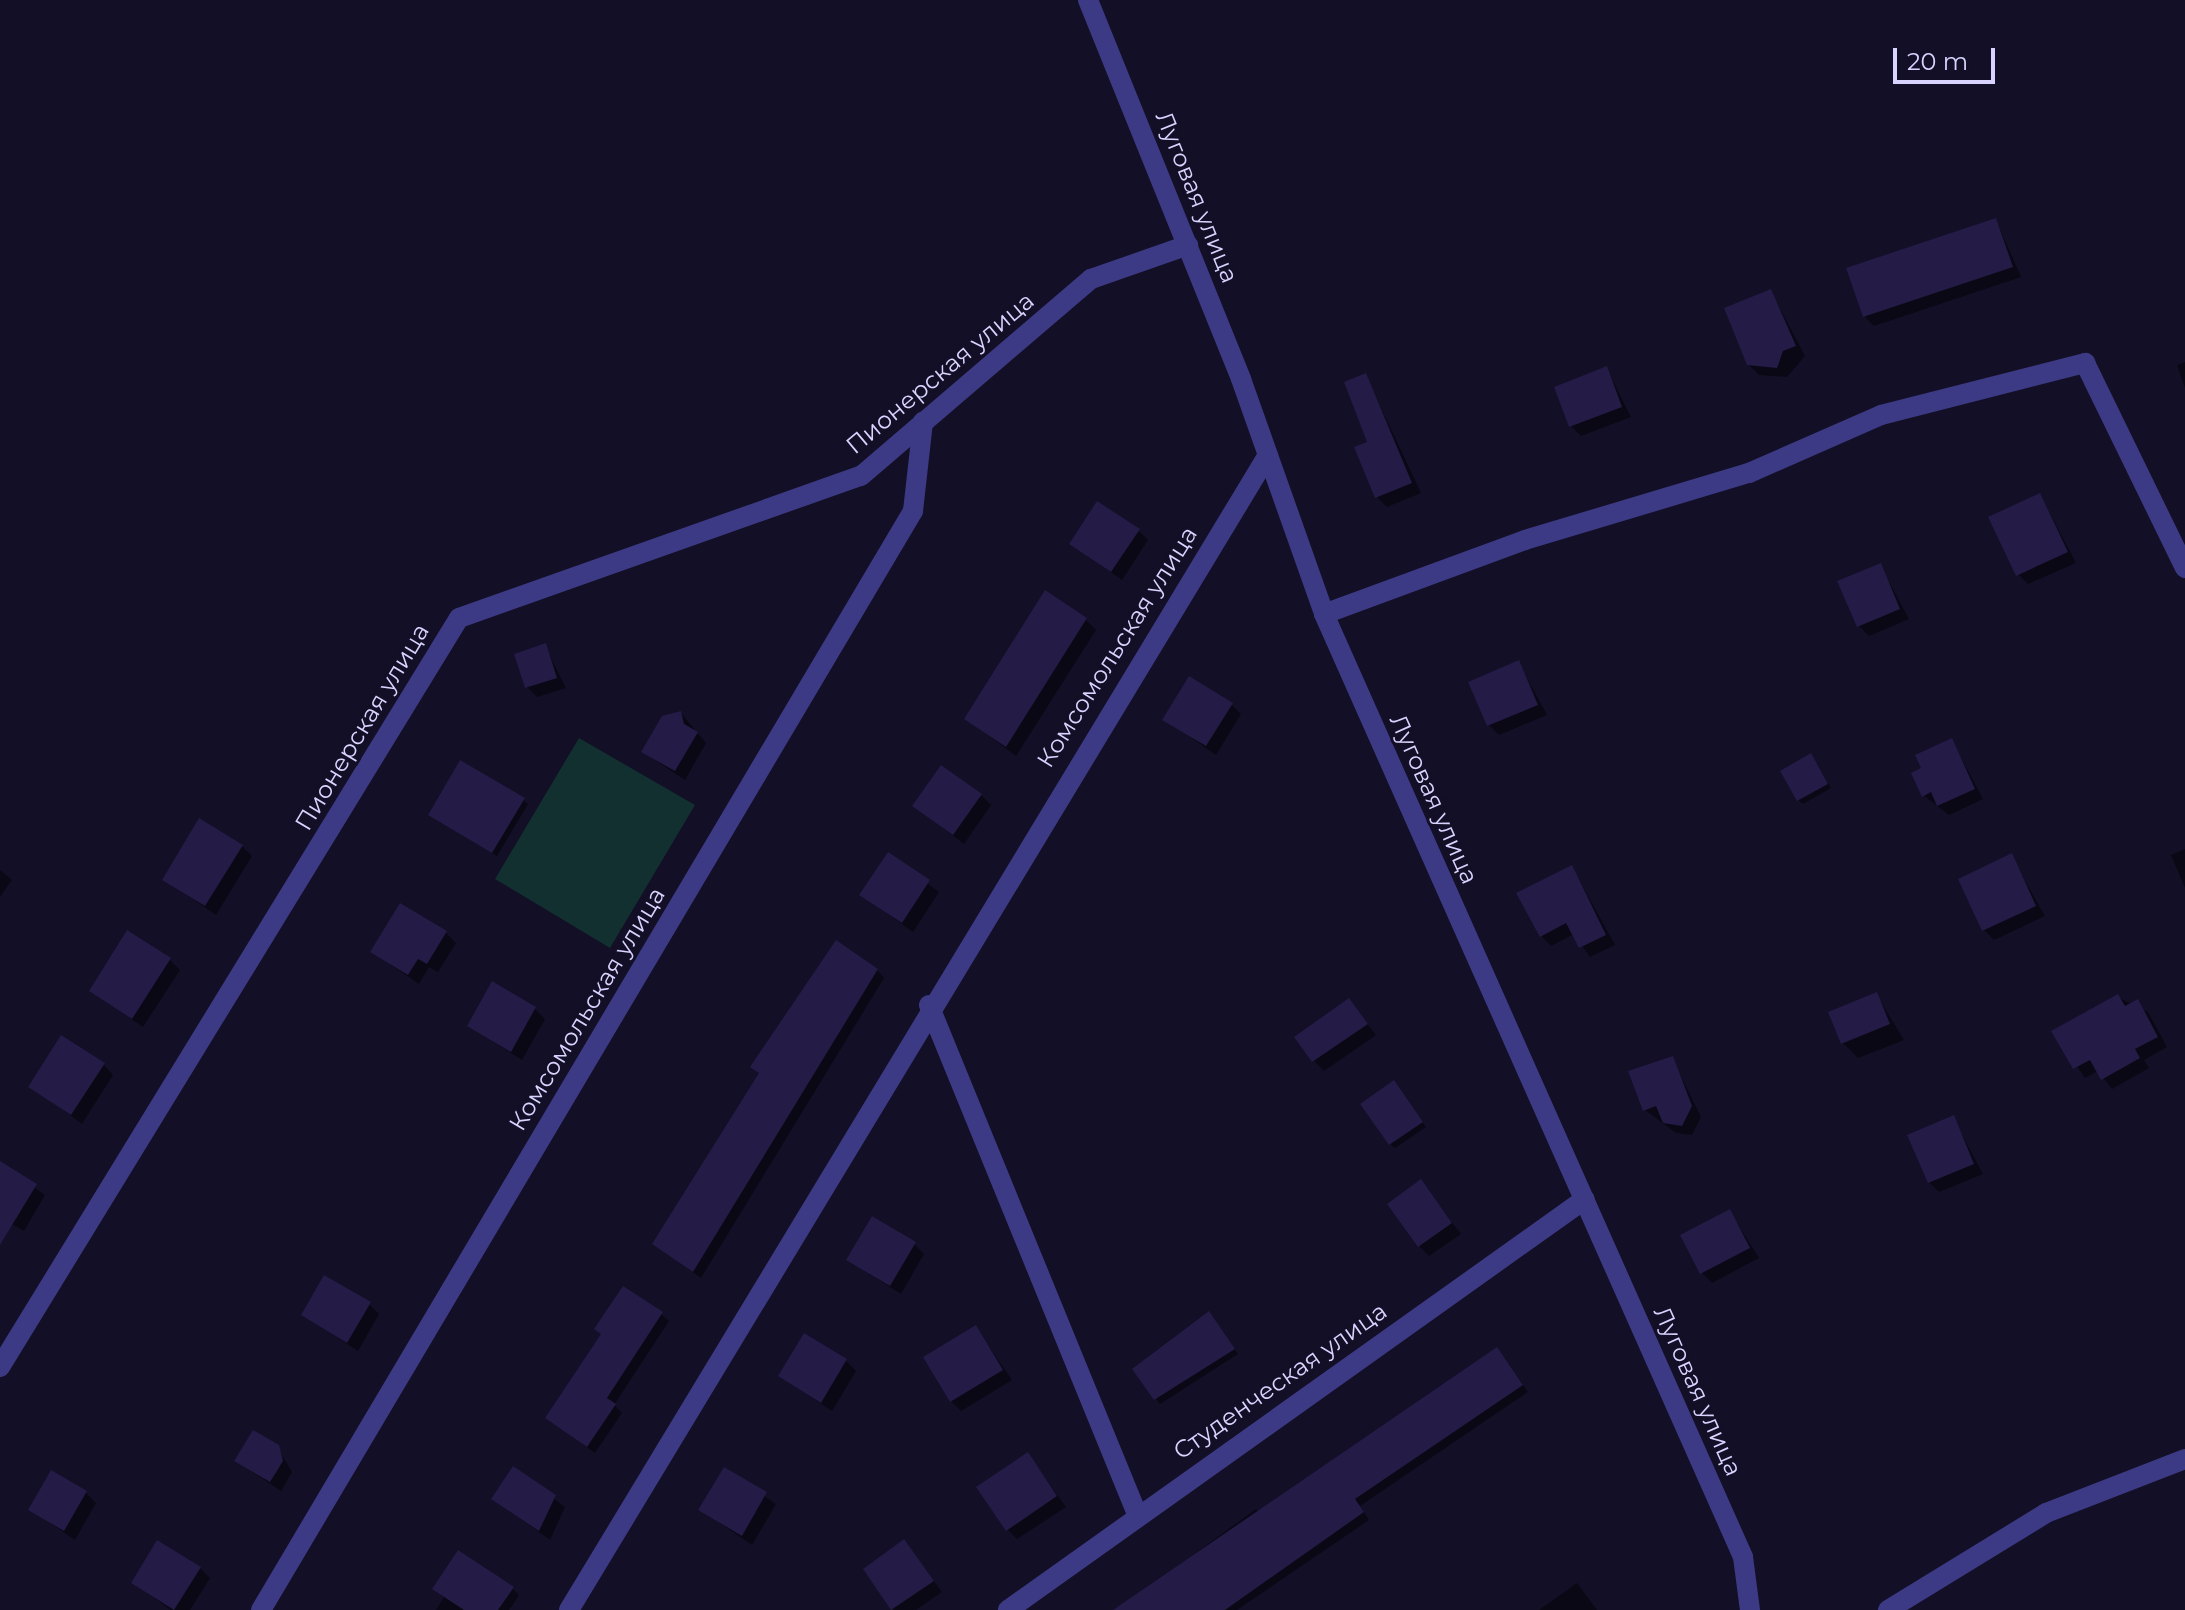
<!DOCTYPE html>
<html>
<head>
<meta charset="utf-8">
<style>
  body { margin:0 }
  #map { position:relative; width:2185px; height:1610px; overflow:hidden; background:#130f26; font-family:Montserrat,sans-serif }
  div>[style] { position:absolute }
  .green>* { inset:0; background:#12302f }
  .shadow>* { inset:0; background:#0007 }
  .building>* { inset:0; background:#241b47 }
  .minor>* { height:20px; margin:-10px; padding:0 10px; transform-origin:10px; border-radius:10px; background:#3d3a85 }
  span { translate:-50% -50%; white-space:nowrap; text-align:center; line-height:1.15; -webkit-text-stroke:6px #130f26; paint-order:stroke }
  .street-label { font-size:24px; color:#d9d4ff }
  .scale { position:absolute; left:1893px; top:48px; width:102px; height:36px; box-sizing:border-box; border:4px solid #d9d4ff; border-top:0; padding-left:10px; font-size:24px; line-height:28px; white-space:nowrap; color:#d9d4ff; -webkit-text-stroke:6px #130f26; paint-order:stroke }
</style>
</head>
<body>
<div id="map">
  <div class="green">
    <div style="clip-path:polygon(579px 738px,695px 805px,610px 948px,495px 879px)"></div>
  </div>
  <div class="shadow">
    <div style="clip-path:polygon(1996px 220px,2021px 277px,1874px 326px,1864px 316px)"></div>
    <div style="clip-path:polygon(1771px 291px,1805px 356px,1787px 377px,1759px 375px,1748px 364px)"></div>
    <div style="clip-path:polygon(2185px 362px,2185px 388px,2177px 365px)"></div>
    <div style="clip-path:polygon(1607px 369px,1631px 417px,1581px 436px,1571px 426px)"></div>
    <div style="clip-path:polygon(1366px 376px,1421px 493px,1387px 507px,1377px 497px)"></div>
    <div style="clip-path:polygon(2040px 495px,2076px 563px,2028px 584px,2018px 574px)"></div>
    <div style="clip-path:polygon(1138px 530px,1148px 540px,1122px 580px,1071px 544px)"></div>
    <div style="clip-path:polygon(1880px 565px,1909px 619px,1869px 636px,1859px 626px)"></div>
    <div style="clip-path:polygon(1086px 620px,1096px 630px,1016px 756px,967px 719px)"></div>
    <div style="clip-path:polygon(545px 646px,566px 688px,537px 697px,527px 687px)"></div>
    <div style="clip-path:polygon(1518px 662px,1547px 715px,1499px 735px,1489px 725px)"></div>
    <div style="clip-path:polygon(1231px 704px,1241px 714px,1216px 755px,1165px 719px)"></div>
    <div style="clip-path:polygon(681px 713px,706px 743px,685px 780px,643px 752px)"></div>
    <div style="clip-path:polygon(1952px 741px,1983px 799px,1949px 815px,1923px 795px,1924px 769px)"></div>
    <div style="clip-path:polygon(1811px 756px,1831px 788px,1803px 804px,1798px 800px)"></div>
    <div style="clip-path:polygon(981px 795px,991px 805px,964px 844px,915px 806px)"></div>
    <div style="clip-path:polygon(523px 800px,528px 804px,497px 856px,430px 814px)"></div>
    <div style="clip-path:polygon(242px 846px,252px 856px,216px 915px,164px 879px)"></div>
    <div style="clip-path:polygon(2185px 849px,2185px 888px,2171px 855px)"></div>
    <div style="clip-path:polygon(888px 855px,939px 892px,913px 932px,862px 895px)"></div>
    <div style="clip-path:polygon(2011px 856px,2045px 916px,1994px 940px,1984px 930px)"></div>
    <div style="clip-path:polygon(1572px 867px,1615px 945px,1590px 957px,1574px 934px,1551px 946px,1541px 936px)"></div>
    <div style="clip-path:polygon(0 870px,12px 880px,0 897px)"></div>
    <div style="clip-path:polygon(446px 933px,456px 943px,438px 972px,429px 967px,419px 984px,372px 952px)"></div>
    <div style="clip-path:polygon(170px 960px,180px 970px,143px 1027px,91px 991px)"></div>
    <div style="clip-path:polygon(877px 970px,884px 978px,701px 1278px,654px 1244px)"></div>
    <div style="clip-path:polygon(1876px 994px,1904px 1040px,1858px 1058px,1843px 1043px)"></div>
    <div style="clip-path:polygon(2117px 997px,2148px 1012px,2167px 1047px,2144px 1060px,2149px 1068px,2112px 1089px,2098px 1071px,2085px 1078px,2054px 1032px)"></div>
    <div style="clip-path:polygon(1349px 1001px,1376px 1035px,1324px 1071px,1314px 1061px)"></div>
    <div style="clip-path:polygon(535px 1009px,545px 1019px,522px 1060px,469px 1026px)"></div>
    <div style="clip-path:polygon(1672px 1058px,1701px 1117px,1692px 1135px,1676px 1133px,1645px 1110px)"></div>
    <div style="clip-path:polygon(104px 1065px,113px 1075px,82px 1124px,31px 1086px)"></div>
    <div style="clip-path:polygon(1398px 1087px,1426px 1127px,1395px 1148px,1390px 1144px)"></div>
    <div style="clip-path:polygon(1953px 1118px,1983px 1174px,1939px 1192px,1929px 1182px)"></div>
    <div style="clip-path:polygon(0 1164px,45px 1195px,24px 1231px,0 1217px)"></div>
    <div style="clip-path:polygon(1421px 1182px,1461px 1234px,1429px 1256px,1419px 1246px)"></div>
    <div style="clip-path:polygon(1730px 1212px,1759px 1258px,1712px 1283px,1702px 1273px)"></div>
    <div style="clip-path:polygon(914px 1244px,924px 1254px,901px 1294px,848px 1260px)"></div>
    <div style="clip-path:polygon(369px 1304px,379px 1314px,358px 1351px,303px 1315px)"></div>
    <div style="clip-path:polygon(661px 1314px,669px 1321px,614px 1405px,622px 1413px,595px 1453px,547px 1418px)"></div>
    <div style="clip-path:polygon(1213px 1318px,1238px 1354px,1160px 1404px,1134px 1369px)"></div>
    <div style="clip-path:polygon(976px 1328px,1012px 1380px,961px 1411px,951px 1401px)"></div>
    <div style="clip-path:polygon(1503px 1356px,1528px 1392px,1360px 1506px,1369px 1520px,1237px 1610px,1118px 1610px,1256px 1509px,1261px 1514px)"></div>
    <div style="clip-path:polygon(846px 1361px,856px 1371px,832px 1411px,780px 1376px)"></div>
    <div style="clip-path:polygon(277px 1447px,292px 1472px,281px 1491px,236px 1461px)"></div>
    <div style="clip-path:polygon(1028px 1455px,1066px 1507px,1017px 1539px,1007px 1529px)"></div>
    <div style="clip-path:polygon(514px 1469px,565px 1507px,550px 1540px,494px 1499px)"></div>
    <div style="clip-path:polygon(725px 1470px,776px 1504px,752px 1545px,701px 1510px)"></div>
    <div style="clip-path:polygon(86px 1493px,96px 1503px,75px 1540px,30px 1509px)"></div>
    <div style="clip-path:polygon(904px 1542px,942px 1592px,916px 1610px,894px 1610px,866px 1569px)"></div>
    <div style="clip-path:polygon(200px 1568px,210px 1578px,190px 1610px,171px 1610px,133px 1583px)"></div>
    <div style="clip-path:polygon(1577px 1583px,1597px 1610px,1539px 1610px)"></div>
    <div style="clip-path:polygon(512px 1588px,519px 1595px,509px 1610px,436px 1610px,444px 1597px,434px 1589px)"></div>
  </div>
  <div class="building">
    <div style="clip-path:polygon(1996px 218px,2013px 267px,1863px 317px,1846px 268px)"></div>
    <div style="clip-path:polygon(1771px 289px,1796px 346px,1783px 351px,1777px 368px,1747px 365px,1724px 308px)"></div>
    <div style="clip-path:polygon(1607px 366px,1622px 407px,1569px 427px,1554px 387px)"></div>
    <div style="clip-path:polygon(1366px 373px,1412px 483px,1375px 498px,1354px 447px,1367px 442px,1344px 382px)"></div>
    <div style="clip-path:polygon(2040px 493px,2068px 552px,2016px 576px,1988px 517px)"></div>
    <div style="clip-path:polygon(1097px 501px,1140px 529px,1111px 572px,1069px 544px)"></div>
    <div style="clip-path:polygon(1881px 563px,1900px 609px,1857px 627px,1837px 581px)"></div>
    <div style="clip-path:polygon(1045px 590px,1087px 618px,1006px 747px,964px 719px)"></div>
    <div style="clip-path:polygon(546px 643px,557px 678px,525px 688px,514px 654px)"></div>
    <div style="clip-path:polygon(1519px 660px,1538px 705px,1487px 726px,1468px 682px)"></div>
    <div style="clip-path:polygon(1189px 676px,1233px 703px,1206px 746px,1162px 720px)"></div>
    <div style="clip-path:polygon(681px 711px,684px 724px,698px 732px,675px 771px,641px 752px,662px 716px)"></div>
    <div style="clip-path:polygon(1952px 738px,1975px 789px,1937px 806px,1931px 792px,1922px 797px,1911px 773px,1921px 768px,1915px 755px)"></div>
    <div style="clip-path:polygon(1811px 753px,1828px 784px,1797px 801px,1780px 771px)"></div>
    <div style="clip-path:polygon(460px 760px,525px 798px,492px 853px,428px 815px)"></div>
    <div style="clip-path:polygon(941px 765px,982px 794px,953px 835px,912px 806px)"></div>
    <div style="clip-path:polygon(199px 818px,243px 845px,205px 906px,162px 880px)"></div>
    <div style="clip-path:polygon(888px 852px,930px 880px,902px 923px,859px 895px)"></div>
    <div style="clip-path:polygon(2012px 853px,2036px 906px,1982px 931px,1958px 879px)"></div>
    <div style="clip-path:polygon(1572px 865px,1606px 935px,1579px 948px,1566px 923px,1540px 937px,1516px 893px)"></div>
    <div style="clip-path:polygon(400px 903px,447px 931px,427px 964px,418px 959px,408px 975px,370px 952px)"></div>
    <div style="clip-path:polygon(127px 930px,171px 958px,132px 1019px,89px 991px)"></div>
    <div style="clip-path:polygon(836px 940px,878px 969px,693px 1272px,652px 1244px,759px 1073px,750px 1067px)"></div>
    <div style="clip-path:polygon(492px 981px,536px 1007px,511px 1052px,467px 1026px)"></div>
    <div style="clip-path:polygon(1877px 992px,1890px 1024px,1841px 1044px,1828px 1012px)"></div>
    <div style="clip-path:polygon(2118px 994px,2125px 1006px,2138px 999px,2158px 1037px,2135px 1049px,2140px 1058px,2101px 1080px,2090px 1060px,2073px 1069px,2051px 1031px)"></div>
    <div style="clip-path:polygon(1349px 998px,1368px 1024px,1312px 1062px,1294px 1037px)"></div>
    <div style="clip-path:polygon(61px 1035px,105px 1063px,71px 1115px,28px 1087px)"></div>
    <div style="clip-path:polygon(1673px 1056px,1692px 1106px,1682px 1126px,1663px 1123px,1656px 1106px,1643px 1111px,1628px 1071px)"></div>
    <div style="clip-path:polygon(1394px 1080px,1423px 1122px,1389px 1145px,1360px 1104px)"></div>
    <div style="clip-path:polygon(1954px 1115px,1974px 1164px,1928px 1183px,1907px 1135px)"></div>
    <div style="clip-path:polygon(0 1161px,37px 1184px,0 1245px)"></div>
    <div style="clip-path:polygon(1421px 1179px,1452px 1223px,1418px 1247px,1387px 1204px)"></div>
    <div style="clip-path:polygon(1730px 1209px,1750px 1248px,1700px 1274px,1680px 1235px)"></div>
    <div style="clip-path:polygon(872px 1216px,916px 1242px,890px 1286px,846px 1260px)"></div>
    <div style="clip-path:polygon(324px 1275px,371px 1302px,347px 1343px,301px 1315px)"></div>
    <div style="clip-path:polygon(623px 1286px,663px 1312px,607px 1398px,616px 1404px,587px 1447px,545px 1418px,601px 1334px,594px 1329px)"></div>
    <div style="clip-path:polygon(1209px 1311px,1235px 1349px,1154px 1400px,1132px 1369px)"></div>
    <div style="clip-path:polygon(976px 1325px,1003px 1370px,950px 1402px,923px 1357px)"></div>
    <div style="clip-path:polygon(804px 1333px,847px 1359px,821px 1403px,778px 1376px)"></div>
    <div style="clip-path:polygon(1497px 1347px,1523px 1385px,1355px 1499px,1364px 1512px,1225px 1610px,1113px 1610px)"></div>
    <div style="clip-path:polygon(253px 1430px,279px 1445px,283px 1461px,270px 1482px,234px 1461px)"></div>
    <div style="clip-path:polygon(1028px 1452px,1057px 1496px,1006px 1531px,976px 1487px)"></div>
    <div style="clip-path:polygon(513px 1466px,556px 1495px,539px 1531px,491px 1499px)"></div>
    <div style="clip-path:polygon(724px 1467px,767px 1492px,742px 1536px,698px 1510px)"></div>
    <div style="clip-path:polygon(51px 1470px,87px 1491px,64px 1531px,28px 1510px)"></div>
    <div style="clip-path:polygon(904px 1539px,934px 1581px,891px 1610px,863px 1569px)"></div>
    <div style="clip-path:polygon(157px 1540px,201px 1567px,174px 1610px,131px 1583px)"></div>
    <div style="clip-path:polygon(458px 1550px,514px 1587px,498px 1610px,464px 1610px,432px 1589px)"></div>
  </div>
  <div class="minor">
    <div style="left:1088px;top:0;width:409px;rotate:68deg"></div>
    <div style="left:1241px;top:379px;width:249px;rotate:70.5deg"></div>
    <div style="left:1324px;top:614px;width:1032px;rotate:66.04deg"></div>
    <div style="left:1743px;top:1557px;width:53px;rotate:82.5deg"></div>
    <div style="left:1324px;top:614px;width:214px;rotate:-20.2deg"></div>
    <div style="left:1525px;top:540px;width:234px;rotate:-16.7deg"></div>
    <div style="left:1749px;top:473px;width:144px;rotate:-23.7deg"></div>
    <div style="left:1881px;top:415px;width:211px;rotate:-14.3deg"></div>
    <div style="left:2085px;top:363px;width:228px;rotate:64deg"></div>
    <div style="left:929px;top:1005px;width:550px;rotate:67.77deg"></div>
    <div style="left:0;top:1367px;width:878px;rotate:-58.5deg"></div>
    <div style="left:459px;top:618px;width:426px;rotate:-19.5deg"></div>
    <div style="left:861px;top:476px;width:303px;rotate:-40.6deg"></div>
    <div style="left:1091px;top:279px;width:103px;rotate:-19.3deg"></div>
    <div style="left:261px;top:1610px;width:1278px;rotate:-59.32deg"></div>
    <div style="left:913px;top:511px;width:90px;rotate:-83.6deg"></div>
    <div style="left:569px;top:1610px;width:1350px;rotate:-58.82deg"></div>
    <div style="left:1008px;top:1610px;width:708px;rotate:-35.46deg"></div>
    <div style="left:1888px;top:1610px;width:185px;rotate:-31.5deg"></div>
    <div style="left:2046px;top:1513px;width:149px;rotate:-21.2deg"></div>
  </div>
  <div class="street-label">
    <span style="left:1197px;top:197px;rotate:68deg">Луговая улица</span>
    <span style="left:940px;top:373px;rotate:-40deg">Пионерская улица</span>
    <span style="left:1117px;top:647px;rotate:-58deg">Комсомольская улица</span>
    <span style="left:362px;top:727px;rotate:-59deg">Пионерская улица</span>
    <span style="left:1434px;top:799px;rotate:66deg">Луговая улица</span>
    <span style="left:587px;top:1009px;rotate:-59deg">Комсомольская улица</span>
    <span style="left:1280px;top:1381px;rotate:-35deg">Студенческая улица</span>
    <span style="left:1698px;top:1391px;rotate:66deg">Луговая улица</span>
  </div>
  <div class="scale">20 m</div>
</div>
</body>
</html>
